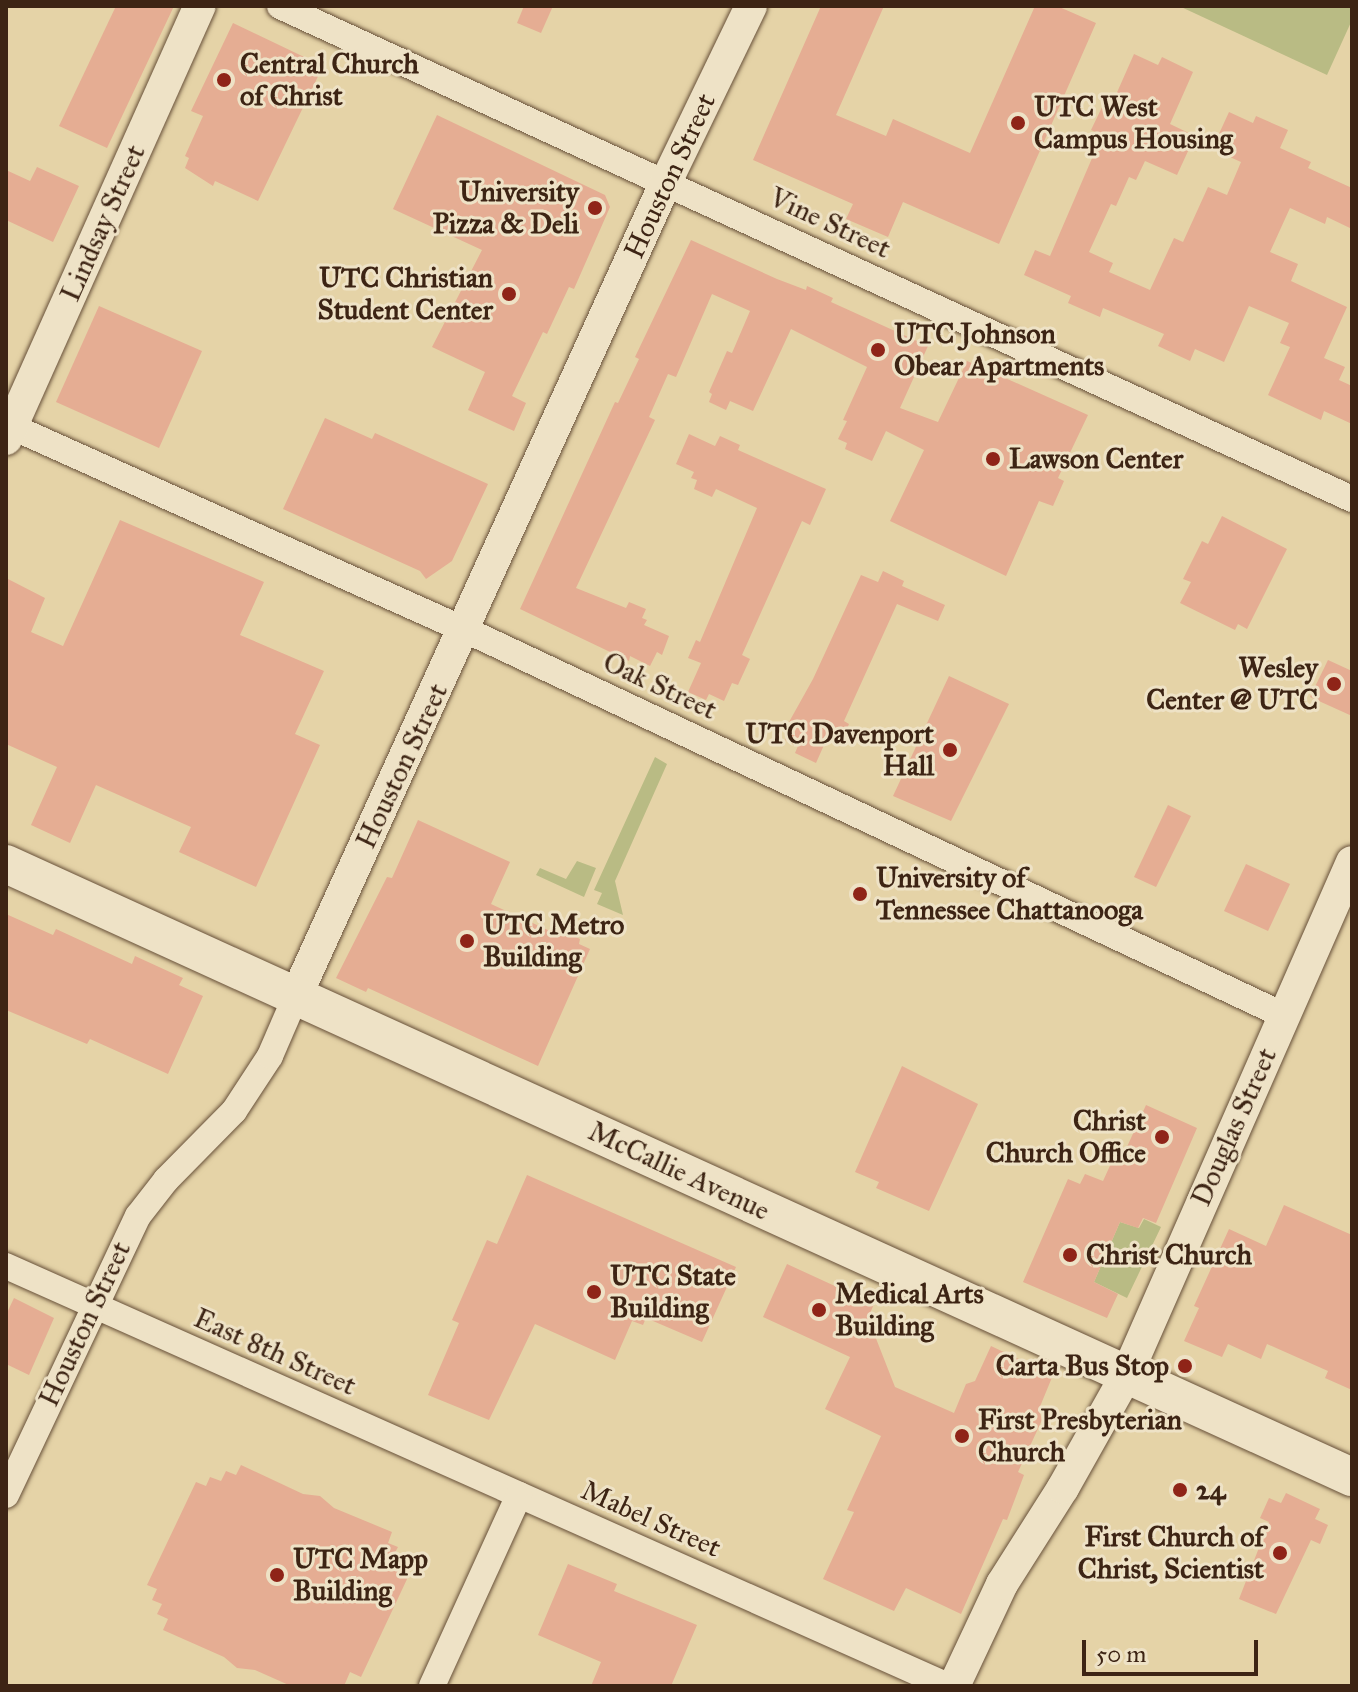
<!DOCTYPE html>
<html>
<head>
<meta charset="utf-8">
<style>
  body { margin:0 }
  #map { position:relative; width:1358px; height:1692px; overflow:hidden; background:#e5d3a7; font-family:"IM FELL Great Primer",serif }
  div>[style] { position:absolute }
  .green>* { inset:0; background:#b9bb84 }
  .building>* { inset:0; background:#e5ad93 }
  .roads { filter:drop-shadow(0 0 2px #675039) drop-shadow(0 0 2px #675039) }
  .minor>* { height:26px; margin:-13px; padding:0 13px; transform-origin:13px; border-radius:13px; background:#eee2c6 }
  .tertiary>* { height:32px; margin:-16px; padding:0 16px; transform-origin:16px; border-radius:16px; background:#eee2c6 }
  .secondary>* { height:38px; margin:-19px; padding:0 19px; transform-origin:19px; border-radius:19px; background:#eee2c6 }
  .dots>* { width:22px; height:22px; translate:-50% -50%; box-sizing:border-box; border:4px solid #eee2c6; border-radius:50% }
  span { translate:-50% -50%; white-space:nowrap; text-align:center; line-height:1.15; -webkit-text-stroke:6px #eee2c6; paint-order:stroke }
  .poi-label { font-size:28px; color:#3d2414; font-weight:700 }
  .left { translate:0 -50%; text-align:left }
  .right { translate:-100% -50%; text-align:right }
  .street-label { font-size:28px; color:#3d2414 }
  .frame { position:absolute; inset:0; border:8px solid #3d2414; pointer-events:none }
  .scale { position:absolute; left:1082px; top:1640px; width:176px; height:36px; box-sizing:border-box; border:4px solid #3d2414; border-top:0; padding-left:10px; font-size:24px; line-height:28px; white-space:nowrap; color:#3d2414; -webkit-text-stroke:6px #eee2c6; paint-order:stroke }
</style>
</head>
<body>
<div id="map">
  <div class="green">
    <div style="clip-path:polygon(1179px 6px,1352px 6px,1352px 20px,1327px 75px)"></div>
    <div style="clip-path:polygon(655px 757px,667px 764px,615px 881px,623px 915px,597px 904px,602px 893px,594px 890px)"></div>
    <div style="clip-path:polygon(577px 861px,596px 868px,584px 897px,536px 875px,540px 868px,566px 879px)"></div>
    <div style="clip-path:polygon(1144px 1219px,1161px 1227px,1127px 1298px,1094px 1282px,1120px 1222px,1139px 1228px)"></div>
  </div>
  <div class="building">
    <div style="clip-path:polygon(116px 6px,174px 6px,107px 148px,59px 126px)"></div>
    <div style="clip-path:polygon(524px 6px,553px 6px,541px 33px,517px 23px)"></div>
    <div style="clip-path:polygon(821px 6px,884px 6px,836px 115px,886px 136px,893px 119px,970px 153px,1035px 6px,1057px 6px,1096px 23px,999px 244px,903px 202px,888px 237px,846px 219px,853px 204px,753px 160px)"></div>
    <div style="clip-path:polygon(233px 23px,323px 66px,258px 201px,215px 181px,213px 186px,185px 168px,189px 158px,185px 156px,203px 116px,191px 111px)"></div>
    <div style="clip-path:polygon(1134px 54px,1158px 65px,1162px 57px,1193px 72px,1170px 124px,1195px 136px,1177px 175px,1145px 161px,1136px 180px,1129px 177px,1116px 206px,1111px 204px,1089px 252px,1113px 263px,1109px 272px,1150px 290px,1174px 238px,1183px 242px,1208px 187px,1227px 195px,1241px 162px,1212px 149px,1229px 112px,1253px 123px,1256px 116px,1288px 130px,1280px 148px,1311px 162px,1308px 168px,1352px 188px,1352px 229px,1327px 217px,1325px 224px,1290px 208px,1270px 252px,1298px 264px,1291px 281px,1347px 307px,1324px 358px,1345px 367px,1339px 380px,1352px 386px,1352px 424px,1324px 411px,1321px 420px,1268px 395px,1290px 347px,1280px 343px,1289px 323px,1249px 306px,1224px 362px,1195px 349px,1190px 361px,1158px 346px,1164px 334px,1103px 308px,1100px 317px,1068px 303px,1071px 296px,1024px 275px,1035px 250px,1050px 256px,1102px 135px,1091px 130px,1104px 103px,1111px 106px)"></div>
    <div style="clip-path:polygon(437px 115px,605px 195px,610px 207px,574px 289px,569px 287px,547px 334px,543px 332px,512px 396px,526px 403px,514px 431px,468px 410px,485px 372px,432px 347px,482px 250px,393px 209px)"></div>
    <div style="clip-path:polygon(37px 167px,79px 186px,53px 242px,6px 220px,6px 170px,30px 181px)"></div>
    <div style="clip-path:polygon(691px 240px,777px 279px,806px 290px,807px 286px,833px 298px,831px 302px,928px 346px,900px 408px,938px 422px,967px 361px,1088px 415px,1058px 478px,1064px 481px,1053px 506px,1039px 501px,1006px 576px,890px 521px,924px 450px,886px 431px,872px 461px,845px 449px,847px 443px,838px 439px,847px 421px,843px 420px,867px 367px,791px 329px,753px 411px,730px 401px,726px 410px,709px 402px,712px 394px,709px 392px,727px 351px,732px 353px,750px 311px,712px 294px,676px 377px,668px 374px,649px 417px,655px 420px,576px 588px,626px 608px,629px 602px,646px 609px,642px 618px,647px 620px,644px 625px,669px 636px,662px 655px,657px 652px,650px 666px,630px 656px,629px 661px,520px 609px,615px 402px,618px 403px,639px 359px,635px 357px)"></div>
    <div style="clip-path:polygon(99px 306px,202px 351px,159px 448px,56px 402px)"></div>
    <div style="clip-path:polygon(325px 418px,372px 439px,375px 433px,488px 484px,452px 561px,426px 579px,420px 571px,283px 509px)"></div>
    <div style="clip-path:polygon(689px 434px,715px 446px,720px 436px,740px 445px,738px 450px,826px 489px,810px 525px,802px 521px,742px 655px,750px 659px,738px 685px,732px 683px,724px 701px,709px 694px,706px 700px,688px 692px,701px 663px,688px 658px,696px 640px,700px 642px,757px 508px,716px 489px,712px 497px,694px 489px,697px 480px,691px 478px,694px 472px,676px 464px)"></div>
    <div style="clip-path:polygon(1222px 516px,1287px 549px,1247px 629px,1238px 624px,1235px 630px,1180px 603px,1191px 582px,1183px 579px,1202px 541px,1208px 544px)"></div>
    <div style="clip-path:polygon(120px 520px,264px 582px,240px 635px,324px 671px,295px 734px,320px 745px,256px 887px,179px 852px,191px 827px,96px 785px,70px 843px,31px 825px,57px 767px,6px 744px,6px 578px,45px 598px,31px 632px,63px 646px)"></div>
    <div style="clip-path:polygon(883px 571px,904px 581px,902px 586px,945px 605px,938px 621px,897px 604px,844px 721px,849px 724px,841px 742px,828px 736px,816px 763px,795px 753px,798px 746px,785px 740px,792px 723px,789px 722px,813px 679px,861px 575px,878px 582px)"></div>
    <div style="clip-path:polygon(1328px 660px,1352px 671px,1352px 716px,1310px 697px)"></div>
    <div style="clip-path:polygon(949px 676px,1009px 704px,951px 821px,893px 796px)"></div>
    <div style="clip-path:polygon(1168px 805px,1191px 816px,1156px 887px,1134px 877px)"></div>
    <div style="clip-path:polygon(418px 820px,510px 862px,491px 904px,561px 936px,564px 931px,580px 939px,579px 944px,590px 949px,538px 1066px,368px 988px,366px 992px,336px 978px,387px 877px,392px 878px)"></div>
    <div style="clip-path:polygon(1246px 864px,1290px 884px,1268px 931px,1224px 911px)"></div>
    <div style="clip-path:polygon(6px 914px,53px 935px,56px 929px,132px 964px,135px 956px,183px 978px,179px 985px,203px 996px,168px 1074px,90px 1039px,87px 1044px,6px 1010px)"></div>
    <div style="clip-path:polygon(902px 1066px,978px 1104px,929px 1211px,876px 1188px,879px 1182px,855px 1172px)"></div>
    <div style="clip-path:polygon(1146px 1105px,1197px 1128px,1156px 1223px,1143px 1218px,1138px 1228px,1120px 1222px,1094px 1282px,1118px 1294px,1107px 1318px,1023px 1282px,1068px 1179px,1080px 1184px,1085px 1174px,1103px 1181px,1114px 1157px,1121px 1160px)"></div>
    <div style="clip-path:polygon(527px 1175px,736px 1267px,702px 1342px,646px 1318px,643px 1325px,632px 1321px,615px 1360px,535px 1324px,489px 1420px,428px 1395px,459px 1323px,452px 1320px,487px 1240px,497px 1244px)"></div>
    <div style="clip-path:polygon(1284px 1205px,1352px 1235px,1352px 1390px,1325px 1378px,1328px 1371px,1267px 1344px,1261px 1359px,1228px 1344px,1222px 1357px,1184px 1341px,1199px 1308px,1194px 1306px,1229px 1229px,1266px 1246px)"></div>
    <div style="clip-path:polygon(787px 1264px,874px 1304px,868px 1318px,895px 1387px,954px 1413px,966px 1384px,975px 1381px,991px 1346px,1053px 1375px,1039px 1409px,1042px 1420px,1018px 1472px,1024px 1475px,1007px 1520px,1003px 1519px,961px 1614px,906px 1588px,894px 1611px,823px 1579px,854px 1512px,847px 1510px,881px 1436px,825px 1409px,850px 1357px,763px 1317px)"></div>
    <div style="clip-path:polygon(14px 1298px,54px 1318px,29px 1375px,6px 1364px,6px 1315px)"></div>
    <div style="clip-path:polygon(241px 1465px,303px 1494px,320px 1496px,334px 1508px,392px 1532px,388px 1543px,398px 1547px,392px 1558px,403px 1562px,398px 1572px,408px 1577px,361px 1677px,350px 1672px,344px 1686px,291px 1686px,255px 1670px,237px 1668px,224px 1657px,163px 1630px,168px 1619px,157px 1614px,162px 1604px,152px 1600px,157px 1589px,147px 1585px,196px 1482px,206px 1486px,210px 1477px,221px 1481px,226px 1471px,236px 1475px)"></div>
    <div style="clip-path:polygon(1286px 1493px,1320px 1509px,1315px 1519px,1328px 1525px,1320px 1544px,1311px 1540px,1276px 1614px,1239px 1599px,1269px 1522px,1260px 1518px,1269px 1498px,1281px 1503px)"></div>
    <div style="clip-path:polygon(568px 1564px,617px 1584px,614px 1591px,697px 1625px,671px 1686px,591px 1686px,601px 1662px,538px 1635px)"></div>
  </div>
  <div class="roads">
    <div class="minor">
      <div style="left:280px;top:6px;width:1180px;rotate:24.7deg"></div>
      <div style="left:6px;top:424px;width:527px;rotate:24.18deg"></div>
      <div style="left:487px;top:640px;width:880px;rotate:25.23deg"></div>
      <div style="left:6px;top:1266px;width:1031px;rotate:24.03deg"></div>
      <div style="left:6px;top:1495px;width:309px;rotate:-64.7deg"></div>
      <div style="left:138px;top:1216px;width:46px;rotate:-52.1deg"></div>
      <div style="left:166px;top:1180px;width:97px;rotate:-45.4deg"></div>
      <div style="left:234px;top:1111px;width:66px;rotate:-56.8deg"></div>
      <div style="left:270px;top:1056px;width:65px;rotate:-66.6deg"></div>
      <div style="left:432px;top:1686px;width:210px;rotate:-65.5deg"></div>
    </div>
    <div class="tertiary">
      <div style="left:6px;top:439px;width:474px;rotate:-65.9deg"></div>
      <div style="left:296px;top:996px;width:894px;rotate:-65.56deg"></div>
      <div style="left:666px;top:182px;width:195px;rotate:-64.2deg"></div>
      <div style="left:954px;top:1686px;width:113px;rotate:-64.8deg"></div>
      <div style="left:1002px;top:1584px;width:114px;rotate:-57.6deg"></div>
      <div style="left:1063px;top:1488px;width:131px;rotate:-60.7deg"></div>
      <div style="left:1127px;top:1374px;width:559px;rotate:-66.28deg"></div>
    </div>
    <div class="secondary">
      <div style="left:6px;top:864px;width:1479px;rotate:24.49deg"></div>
    </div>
  </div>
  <div class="dots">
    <div style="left:224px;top:80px;background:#8f2418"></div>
    <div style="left:1018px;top:123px;background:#8f2418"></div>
    <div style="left:595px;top:208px;background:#8f2418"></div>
    <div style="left:509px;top:294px;background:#8f2418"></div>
    <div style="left:878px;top:350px;background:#8f2418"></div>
    <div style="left:993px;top:459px;background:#8f2418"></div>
    <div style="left:1334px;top:684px;background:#8f2418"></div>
    <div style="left:950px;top:750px;background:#8f2418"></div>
    <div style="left:860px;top:894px;background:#8f2418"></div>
    <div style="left:467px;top:941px;background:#8f2418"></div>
    <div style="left:1162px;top:1137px;background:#8f2418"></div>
    <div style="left:1070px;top:1255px;background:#8f2418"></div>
    <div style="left:594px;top:1292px;background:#8f2418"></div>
    <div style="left:819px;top:1310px;background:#8f2418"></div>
    <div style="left:1185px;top:1366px;background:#8f2418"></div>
    <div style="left:962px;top:1436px;background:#8f2418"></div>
    <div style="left:1180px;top:1490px;background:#8f2418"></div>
    <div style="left:1280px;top:1553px;background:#8f2418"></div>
    <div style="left:277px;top:1575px;background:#8f2418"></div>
  </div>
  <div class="poi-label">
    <span class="left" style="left:240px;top:80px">Central Church<br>of Christ</span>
    <span class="left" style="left:1034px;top:123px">UTC West<br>Campus Housing</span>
    <span class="right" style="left:579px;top:208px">University<br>Pizza &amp; Deli</span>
    <span class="right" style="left:493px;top:294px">UTC Christian<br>Student Center</span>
    <span class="left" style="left:894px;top:350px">UTC Johnson<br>Obear Apartments</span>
    <span class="left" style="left:1009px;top:459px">Lawson Center</span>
    <span class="right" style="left:1318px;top:684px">Wesley<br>Center @ UTC</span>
    <span class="right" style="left:934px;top:750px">UTC Davenport<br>Hall</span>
    <span class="left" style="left:876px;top:894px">University of<br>Tennessee Chattanooga</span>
    <span class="left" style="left:483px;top:941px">UTC Metro<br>Building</span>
    <span class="right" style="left:1146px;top:1137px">Christ<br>Church Office</span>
    <span class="left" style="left:1086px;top:1255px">Christ Church</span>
    <span class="left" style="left:610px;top:1292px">UTC State<br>Building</span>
    <span class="left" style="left:835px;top:1310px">Medical Arts<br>Building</span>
    <span class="right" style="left:1169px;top:1366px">Carta Bus Stop</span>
    <span class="left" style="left:978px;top:1436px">First Presbyterian<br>Church</span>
    <span class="left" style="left:1196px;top:1490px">24</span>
    <span class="right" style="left:1264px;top:1553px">First Church of<br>Christ, Scientist</span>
    <span class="left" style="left:293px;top:1575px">UTC Mapp<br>Building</span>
  </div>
  <div class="street-label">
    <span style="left:670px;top:176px;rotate:-65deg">Houston Street</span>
    <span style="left:103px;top:223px;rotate:-66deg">Lindsay Street</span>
    <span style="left:830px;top:223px;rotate:25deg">Vine Street</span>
    <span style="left:660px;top:686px;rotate:25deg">Oak Street</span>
    <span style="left:402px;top:766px;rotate:-65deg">Houston Street</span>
    <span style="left:1234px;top:1127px;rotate:-66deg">Douglas Street</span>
    <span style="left:679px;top:1171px;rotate:25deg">McCallie Avenue</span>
    <span style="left:85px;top:1324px;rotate:-65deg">Houston Street</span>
    <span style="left:275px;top:1352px;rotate:24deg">East 8th Street</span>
    <span style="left:651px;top:1519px;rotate:24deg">Mabel Street</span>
  </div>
  <div class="frame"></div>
  <div class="scale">50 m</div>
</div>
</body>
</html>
